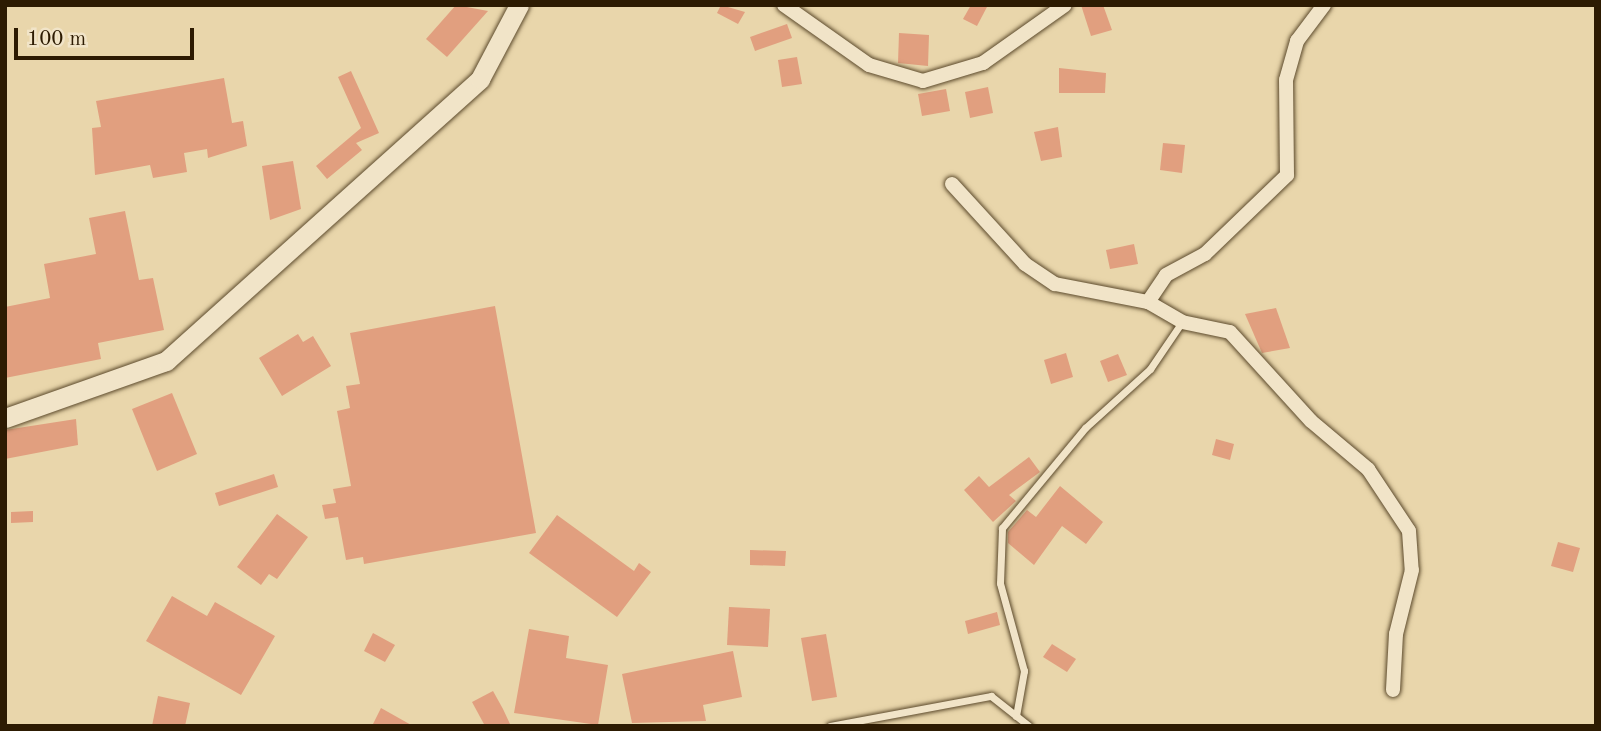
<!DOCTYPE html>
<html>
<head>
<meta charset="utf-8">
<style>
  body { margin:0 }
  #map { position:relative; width:1601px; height:731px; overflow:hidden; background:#e9d6ab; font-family:"Old Standard TT",serif }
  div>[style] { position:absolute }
  .building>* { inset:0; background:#e19f7f }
  .roads { filter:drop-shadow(0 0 2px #5c4a2c) drop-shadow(0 0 2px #5c4a2c) }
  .lane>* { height:7px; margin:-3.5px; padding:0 3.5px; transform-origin:3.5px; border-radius:3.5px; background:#f1e4c8 }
  .street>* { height:14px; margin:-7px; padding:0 7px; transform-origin:7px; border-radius:7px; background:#f1e4c8 }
  .secondary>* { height:19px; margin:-9.5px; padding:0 9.5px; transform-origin:9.5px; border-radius:9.5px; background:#f1e4c8 }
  span { translate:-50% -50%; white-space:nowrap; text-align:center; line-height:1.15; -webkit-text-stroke:5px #f1e4c8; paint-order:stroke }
  .frame { position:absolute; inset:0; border:7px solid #2d1b02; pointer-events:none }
  .scale { position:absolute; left:14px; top:28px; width:180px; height:32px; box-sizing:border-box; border:4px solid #2d1b02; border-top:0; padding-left:9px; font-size:21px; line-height:24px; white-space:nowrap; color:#2d1b02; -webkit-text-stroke:5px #f1e4c8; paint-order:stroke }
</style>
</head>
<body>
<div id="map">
  <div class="building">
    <div style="clip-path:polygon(456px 5px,488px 11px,447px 57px,426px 39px)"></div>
    <div style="clip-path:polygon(721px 5px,745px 12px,738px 24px,717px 13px)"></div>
    <div style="clip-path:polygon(971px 5px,988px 5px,977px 26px,963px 19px)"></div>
    <div style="clip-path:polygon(1081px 5px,1103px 5px,1112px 30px,1091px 36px)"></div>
    <div style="clip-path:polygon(787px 24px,792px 38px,755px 51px,750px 37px)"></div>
    <div style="clip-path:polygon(899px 33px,929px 35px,928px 66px,898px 63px)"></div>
    <div style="clip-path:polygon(797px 57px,802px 84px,782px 87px,778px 60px)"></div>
    <div style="clip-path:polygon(1059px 68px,1106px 73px,1105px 93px,1059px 93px)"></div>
    <div style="clip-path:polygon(351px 71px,379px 133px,356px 143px,362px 150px,327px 179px,316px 166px,361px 128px,338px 77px)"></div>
    <div style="clip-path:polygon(224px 78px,232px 123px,243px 121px,247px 146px,208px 158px,207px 149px,184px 153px,187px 172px,153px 178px,150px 165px,95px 175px,92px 128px,101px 127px,96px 101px)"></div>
    <div style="clip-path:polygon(988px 87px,993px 113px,970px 118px,965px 92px)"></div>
    <div style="clip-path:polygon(946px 89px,950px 111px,922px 116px,918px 94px)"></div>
    <div style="clip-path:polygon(1058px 127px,1062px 157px,1041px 161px,1034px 132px)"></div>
    <div style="clip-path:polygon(1163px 143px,1185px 145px,1182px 173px,1160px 170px)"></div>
    <div style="clip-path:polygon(293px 161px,301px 209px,270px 220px,262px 166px)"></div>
    <div style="clip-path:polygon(125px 211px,139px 280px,153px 278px,164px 330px,98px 343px,101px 359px,5px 378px,5px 307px,50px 298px,44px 264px,96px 254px,89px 218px)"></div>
    <div style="clip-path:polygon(1134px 244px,1138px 264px,1110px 269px,1106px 250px)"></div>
    <div style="clip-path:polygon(495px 306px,536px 533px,364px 564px,363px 557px,346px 560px,338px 517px,325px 519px,322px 505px,336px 503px,333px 489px,351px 486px,337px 411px,350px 408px,346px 386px,360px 384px,350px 333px)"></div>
    <div style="clip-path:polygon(1276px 308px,1290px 348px,1262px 353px,1245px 314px)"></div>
    <div style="clip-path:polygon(298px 334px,303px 342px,313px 336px,331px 366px,282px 396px,259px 358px)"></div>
    <div style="clip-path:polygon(1066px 353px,1073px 377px,1051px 384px,1044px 360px)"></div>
    <div style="clip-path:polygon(1118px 354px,1127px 375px,1108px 382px,1100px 361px)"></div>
    <div style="clip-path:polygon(172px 393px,197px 454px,157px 471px,132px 409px)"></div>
    <div style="clip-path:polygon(76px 419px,78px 445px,5px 459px,5px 430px)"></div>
    <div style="clip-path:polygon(1216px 439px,1234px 444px,1230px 460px,1212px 455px)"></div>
    <div style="clip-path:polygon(1029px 457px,1040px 472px,1009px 495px,1016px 501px,993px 522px,964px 490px,979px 476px,989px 487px)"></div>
    <div style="clip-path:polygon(274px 474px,278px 487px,219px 506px,215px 493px)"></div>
    <div style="clip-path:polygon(1060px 486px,1103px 522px,1086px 544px,1062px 526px,1034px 565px,1008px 543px,1008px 532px,1027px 510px,1036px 517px)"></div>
    <div style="clip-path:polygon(33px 511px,33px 522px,11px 523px,11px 512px)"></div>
    <div style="clip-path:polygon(277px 514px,308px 537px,277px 579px,269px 574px,261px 585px,237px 567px)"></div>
    <div style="clip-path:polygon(557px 515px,634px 571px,639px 563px,651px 572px,617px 617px,529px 553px)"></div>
    <div style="clip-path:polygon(1558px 542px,1580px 548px,1573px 572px,1551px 566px)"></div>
    <div style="clip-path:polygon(750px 550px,786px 551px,785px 566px,750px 565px)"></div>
    <div style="clip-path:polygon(172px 596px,207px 616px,215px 602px,275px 636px,241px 695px,146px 641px)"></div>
    <div style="clip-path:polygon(729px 607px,770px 609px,768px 647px,727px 645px)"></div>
    <div style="clip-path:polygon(997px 612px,1000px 625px,968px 634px,965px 621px)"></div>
    <div style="clip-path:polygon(529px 629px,569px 636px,566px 658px,608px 665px,598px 725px,514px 713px)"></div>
    <div style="clip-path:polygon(373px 633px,395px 645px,385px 662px,364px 651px)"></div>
    <div style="clip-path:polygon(826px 634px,837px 697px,812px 701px,801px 638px)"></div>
    <div style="clip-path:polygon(1052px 644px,1076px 659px,1067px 672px,1043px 657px)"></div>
    <div style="clip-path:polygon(733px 651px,742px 697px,703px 705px,706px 721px,632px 723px,622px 674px)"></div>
    <div style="clip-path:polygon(493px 691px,503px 709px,511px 726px,485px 726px,472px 702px)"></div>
    <div style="clip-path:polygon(158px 696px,190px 703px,185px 726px,152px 726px)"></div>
    <div style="clip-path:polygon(381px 708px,413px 726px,372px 726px)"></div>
  </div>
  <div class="roads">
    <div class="lane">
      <div style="left:1016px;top:716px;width:46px;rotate:-79.9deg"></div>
      <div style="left:1024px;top:671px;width:91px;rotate:-105.3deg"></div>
      <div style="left:1000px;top:583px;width:55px;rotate:-87.9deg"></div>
      <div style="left:1002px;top:528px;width:130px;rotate:-50.3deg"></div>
      <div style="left:1085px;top:428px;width:88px;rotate:-42.2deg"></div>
      <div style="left:1150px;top:369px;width:57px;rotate:-55.8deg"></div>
      <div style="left:830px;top:726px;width:164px;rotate:-10.6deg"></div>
      <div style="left:991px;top:696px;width:48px;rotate:38.3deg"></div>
    </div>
    <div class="street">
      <div style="left:784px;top:5px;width:104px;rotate:35.2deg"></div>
      <div style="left:869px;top:65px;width:56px;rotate:16.5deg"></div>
      <div style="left:923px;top:81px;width:63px;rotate:-16.7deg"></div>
      <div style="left:983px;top:63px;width:100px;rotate:-35.3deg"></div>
      <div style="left:952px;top:184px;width:108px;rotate:47.6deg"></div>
      <div style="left:1025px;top:264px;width:36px;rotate:34deg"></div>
      <div style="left:1055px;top:284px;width:95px;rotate:11deg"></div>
      <div style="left:1148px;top:302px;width:39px;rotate:30deg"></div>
      <div style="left:1182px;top:322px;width:49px;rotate:11.8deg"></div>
      <div style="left:1230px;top:332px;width:120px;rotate:47.7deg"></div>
      <div style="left:1311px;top:421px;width:75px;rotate:40.1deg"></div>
      <div style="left:1368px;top:469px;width:74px;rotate:56.5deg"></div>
      <div style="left:1409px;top:531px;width:39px;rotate:86deg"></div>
      <div style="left:1412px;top:570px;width:66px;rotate:104deg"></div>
      <div style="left:1396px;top:634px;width:56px;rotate:93.1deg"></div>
      <div style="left:1148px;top:302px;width:32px;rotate:-56deg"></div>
      <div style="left:1166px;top:275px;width:44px;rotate:-28.3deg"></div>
      <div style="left:1205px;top:254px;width:114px;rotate:-43.9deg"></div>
      <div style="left:1287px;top:175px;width:95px;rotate:-90.6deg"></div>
      <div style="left:1286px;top:80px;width:41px;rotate:-74.2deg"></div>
      <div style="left:1297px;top:41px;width:45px;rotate:-53.1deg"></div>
    </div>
    <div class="secondary">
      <div style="left:5px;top:418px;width:171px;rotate:-19.5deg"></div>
      <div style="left:166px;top:361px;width:422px;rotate:-41.9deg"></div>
      <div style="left:480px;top:79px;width:84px;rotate:-62.2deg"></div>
    </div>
  </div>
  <div class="frame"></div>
  <div class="scale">100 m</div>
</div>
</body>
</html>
